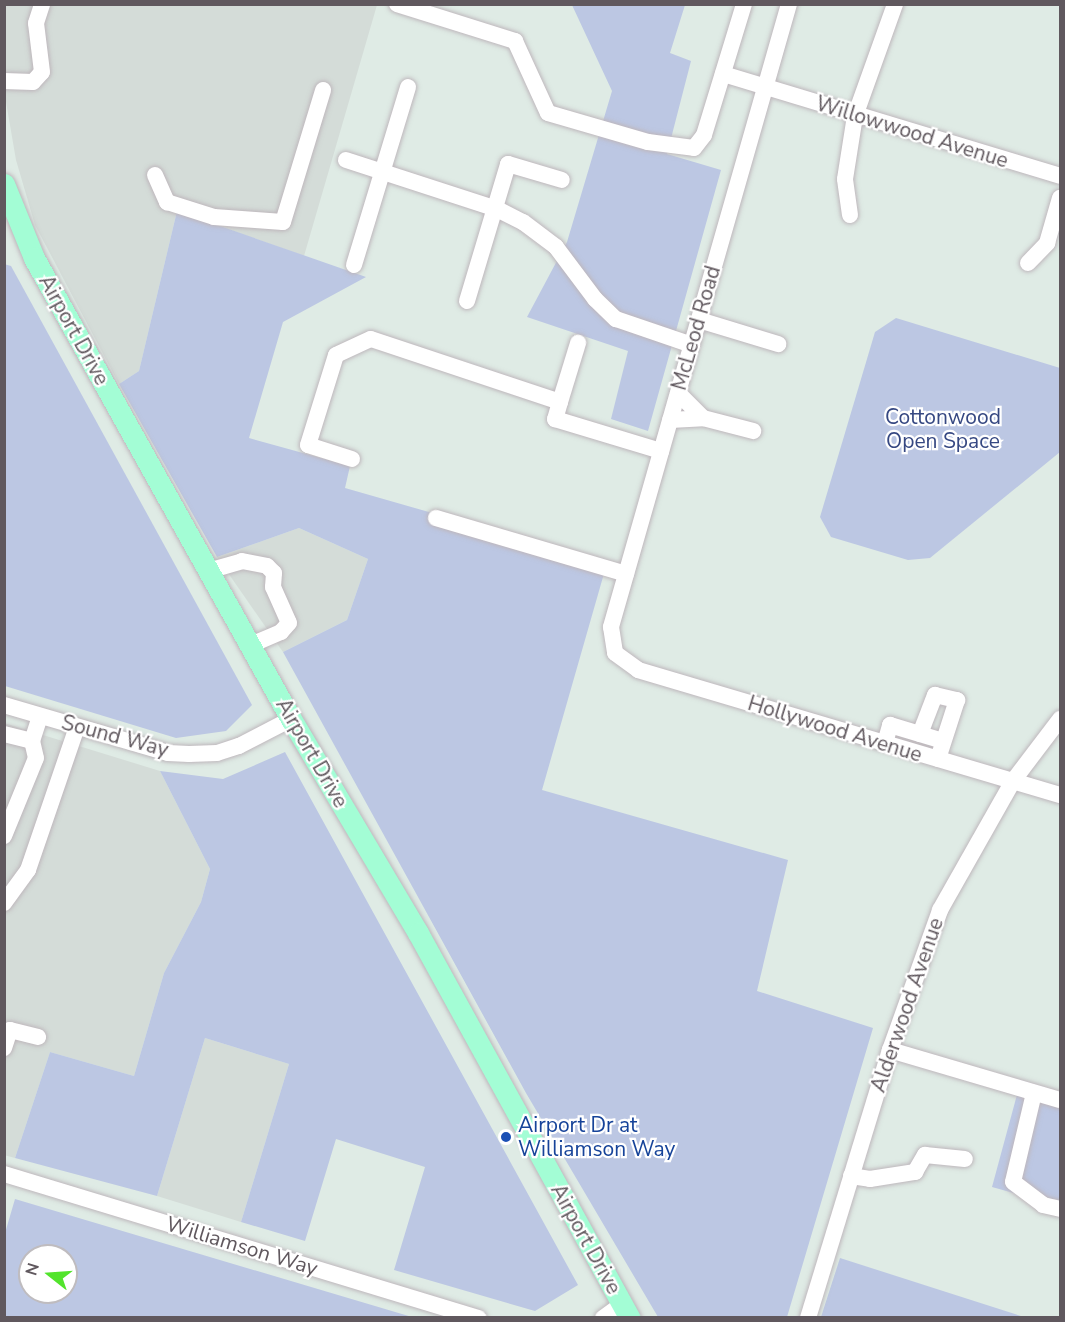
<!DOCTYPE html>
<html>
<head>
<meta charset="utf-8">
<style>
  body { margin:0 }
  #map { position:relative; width:1065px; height:1322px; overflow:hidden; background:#dfebe5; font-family:"Nunito Sans",sans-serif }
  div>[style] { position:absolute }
  .industrial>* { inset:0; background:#d4dcd8 }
  .green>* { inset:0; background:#bcc7e3 }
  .roads { filter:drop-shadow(0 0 2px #beb7bc) drop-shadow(0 0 2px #beb7bc) }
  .minor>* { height:16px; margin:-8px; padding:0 8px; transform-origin:8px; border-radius:8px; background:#fff }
  .major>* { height:21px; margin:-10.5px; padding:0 10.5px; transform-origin:10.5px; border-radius:10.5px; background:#a3fdd5 }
  .dots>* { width:16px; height:16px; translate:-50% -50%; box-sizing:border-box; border:3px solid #fff; border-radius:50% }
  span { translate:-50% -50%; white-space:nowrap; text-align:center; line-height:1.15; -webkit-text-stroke:4.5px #fff; paint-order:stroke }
  .street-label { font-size:21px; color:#60585e }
  .park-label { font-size:21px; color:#364882 }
  .transit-label { font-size:21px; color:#164399 }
  .left { translate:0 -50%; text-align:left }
  .frame { position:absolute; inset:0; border:6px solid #60585e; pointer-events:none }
  .north { position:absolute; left:18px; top:1244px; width:60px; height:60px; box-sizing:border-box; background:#fff; border:2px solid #bfbcbf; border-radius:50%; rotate:287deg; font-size:16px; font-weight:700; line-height:24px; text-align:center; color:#60585e }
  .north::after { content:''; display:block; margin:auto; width:21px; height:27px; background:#52e42c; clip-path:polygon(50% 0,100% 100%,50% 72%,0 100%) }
</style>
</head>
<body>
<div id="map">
  <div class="industrial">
    <div style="clip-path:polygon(4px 5px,377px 5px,304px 256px,177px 211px,139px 371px,119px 384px,35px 225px,16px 160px,5px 96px)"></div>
    <div style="clip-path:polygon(299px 528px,368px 559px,347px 620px,283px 652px,217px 557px)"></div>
    <div style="clip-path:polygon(4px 723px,160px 771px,210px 869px,201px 902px,164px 973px,134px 1076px,50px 1052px,15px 1158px,4px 1155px)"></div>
    <div style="clip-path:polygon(205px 1038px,289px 1064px,241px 1222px,157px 1196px)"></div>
  </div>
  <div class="green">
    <div style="clip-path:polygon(572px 5px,685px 5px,670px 53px,691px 61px,667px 154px,721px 170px,648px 431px,611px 419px,628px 351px,527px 317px,567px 242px,612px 91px)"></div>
    <div style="clip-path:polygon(177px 211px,366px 277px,283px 322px,249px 438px,350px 466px,345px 488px,607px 563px,542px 790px,788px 860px,757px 991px,873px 1028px,787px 1317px,658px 1317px,526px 1093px,283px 652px,347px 620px,368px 559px,299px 528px,217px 557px,119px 384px,139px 371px)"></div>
    <div style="clip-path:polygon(4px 264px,11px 266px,252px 705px,226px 731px,176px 738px,5px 686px)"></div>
    <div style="clip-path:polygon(896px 318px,1060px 368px,1060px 452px,930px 558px,908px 560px,831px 537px,820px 517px,875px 332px)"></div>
    <div style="clip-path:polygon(285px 752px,578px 1285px,535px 1311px,394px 1270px,425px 1167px,336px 1139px,305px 1241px,241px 1222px,289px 1064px,205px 1038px,157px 1196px,15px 1158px,50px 1052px,134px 1076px,164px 973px,201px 902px,210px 869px,160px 771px,223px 779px)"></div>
    <div style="clip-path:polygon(1021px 1080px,1060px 1092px,1060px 1206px,992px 1187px)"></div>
    <div style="clip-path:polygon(evenodd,15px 1199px,412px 1317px,5px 1317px,5px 1233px,15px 1199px,30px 1256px,66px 1256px,66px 1292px,30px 1292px,30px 1256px)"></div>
    <div style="clip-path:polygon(840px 1258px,1024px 1317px,821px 1317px)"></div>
  </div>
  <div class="roads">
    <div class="minor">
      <div style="left:397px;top:4px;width:124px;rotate:17.4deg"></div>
      <div style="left:515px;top:41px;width:79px;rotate:65.4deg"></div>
      <div style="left:548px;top:113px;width:104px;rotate:16.2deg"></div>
      <div style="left:648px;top:142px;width:46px;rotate:7.4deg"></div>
      <div style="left:694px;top:148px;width:16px;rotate:-52deg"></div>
      <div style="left:704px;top:135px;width:137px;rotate:-73deg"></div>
      <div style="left:789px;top:4px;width:648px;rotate:105.95deg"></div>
      <div style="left:611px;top:627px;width:26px;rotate:81deg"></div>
      <div style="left:615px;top:653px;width:29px;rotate:36deg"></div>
      <div style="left:638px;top:670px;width:440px;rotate:16.5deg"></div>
      <div style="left:723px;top:74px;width:352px;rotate:16.8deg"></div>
      <div style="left:4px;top:81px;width:29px;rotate:2deg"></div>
      <div style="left:33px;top:82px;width:13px;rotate:-48deg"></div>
      <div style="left:42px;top:72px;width:49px;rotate:-97deg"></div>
      <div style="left:36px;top:23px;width:20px;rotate:-72deg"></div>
      <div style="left:346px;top:160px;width:159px;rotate:18deg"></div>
      <div style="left:497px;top:209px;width:29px;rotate:27deg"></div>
      <div style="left:523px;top:222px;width:41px;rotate:37.1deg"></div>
      <div style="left:556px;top:247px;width:65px;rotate:53.1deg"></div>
      <div style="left:595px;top:299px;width:29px;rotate:44deg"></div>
      <div style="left:616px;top:319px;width:80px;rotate:18.9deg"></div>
      <div style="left:155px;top:175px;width:30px;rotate:66deg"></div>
      <div style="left:167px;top:202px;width:49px;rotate:17.7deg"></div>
      <div style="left:214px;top:217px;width:69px;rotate:4.1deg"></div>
      <div style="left:283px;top:222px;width:138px;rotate:-73.1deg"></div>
      <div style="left:850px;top:215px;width:36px;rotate:-98deg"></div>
      <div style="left:845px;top:179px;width:64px;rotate:-81deg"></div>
      <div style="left:855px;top:116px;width:119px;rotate:-70.3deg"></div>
      <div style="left:1028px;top:263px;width:28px;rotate:-46deg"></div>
      <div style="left:1047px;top:243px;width:47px;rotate:-73.9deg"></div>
      <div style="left:354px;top:265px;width:186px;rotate:-73.1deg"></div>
      <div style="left:467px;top:301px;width:143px;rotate:-73.3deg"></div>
      <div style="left:508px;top:164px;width:56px;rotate:16.5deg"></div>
      <div style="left:699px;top:320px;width:83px;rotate:16.9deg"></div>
      <div style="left:560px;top:402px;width:62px;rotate:-73deg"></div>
      <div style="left:703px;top:418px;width:52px;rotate:14.6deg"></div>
      <div style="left:670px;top:420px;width:33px;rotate:-3deg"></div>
      <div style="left:703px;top:418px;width:35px;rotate:-135deg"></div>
      <div style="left:352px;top:459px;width:46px;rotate:-162.3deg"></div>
      <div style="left:308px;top:445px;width:94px;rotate:-72.7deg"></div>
      <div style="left:336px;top:355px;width:38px;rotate:-25deg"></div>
      <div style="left:371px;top:339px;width:199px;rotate:18.4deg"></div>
      <div style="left:560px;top:402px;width:18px;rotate:106deg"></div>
      <div style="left:555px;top:419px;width:111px;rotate:16.8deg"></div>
      <div style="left:436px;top:518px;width:198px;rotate:16.4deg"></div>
      <div style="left:208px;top:571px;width:35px;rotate:-16deg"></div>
      <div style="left:242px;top:561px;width:25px;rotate:11deg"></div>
      <div style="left:267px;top:566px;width:10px;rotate:45deg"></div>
      <div style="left:274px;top:573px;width:14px;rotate:94deg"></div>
      <div style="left:273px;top:587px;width:39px;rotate:66deg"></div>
      <div style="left:289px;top:623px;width:12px;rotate:132deg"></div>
      <div style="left:281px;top:632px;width:34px;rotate:157deg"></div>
      <div style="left:4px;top:705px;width:171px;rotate:16.3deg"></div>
      <div style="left:168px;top:753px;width:21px;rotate:3deg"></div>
      <div style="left:189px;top:754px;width:28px;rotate:-2deg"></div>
      <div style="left:217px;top:753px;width:23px;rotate:-18deg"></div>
      <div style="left:239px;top:746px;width:59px;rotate:-27.4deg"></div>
      <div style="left:4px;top:734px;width:29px;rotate:14deg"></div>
      <div style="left:920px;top:734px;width:42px;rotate:-69deg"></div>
      <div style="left:935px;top:695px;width:23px;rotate:13deg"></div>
      <div style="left:957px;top:700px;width:62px;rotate:107.9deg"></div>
      <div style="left:885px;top:743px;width:19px;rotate:-74deg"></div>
      <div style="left:890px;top:725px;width:55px;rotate:16.8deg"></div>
      <div style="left:4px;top:836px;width:84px;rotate:-67.7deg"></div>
      <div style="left:36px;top:758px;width:17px;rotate:-103deg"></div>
      <div style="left:32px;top:741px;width:26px;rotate:-72deg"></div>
      <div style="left:4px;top:903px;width:41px;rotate:-54deg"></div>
      <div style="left:28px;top:870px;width:151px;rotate:-71.1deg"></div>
      <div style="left:4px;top:1048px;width:19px;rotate:-72deg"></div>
      <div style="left:10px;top:1030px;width:29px;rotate:14deg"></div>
      <div style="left:890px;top:1050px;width:177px;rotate:16.4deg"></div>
      <div style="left:1034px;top:1093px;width:91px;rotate:103.3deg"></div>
      <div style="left:1013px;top:1182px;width:38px;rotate:37deg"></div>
      <div style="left:1043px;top:1205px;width:17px;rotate:13deg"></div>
      <div style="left:4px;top:1174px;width:496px;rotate:16.9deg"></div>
      <div style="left:851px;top:1176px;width:19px;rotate:9deg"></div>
      <div style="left:870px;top:1179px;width:46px;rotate:-8.8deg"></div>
      <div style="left:915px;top:1172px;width:20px;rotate:-60deg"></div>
      <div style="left:925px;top:1155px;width:40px;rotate:5.7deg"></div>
      <div style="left:603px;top:1318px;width:24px;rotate:-36deg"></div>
      <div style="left:808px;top:1318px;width:280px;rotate:-73deg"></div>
      <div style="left:890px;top:1050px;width:149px;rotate:-70.3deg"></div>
      <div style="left:940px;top:910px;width:148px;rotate:-60.5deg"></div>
      <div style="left:1013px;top:781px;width:78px;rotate:-52.8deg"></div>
    </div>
    <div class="major">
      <div style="left:4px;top:184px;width:80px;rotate:67.9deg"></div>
      <div style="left:34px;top:258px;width:528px;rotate:60.86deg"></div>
      <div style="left:291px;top:719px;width:249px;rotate:59.3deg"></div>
      <div style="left:418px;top:933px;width:440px;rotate:61.2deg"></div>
    </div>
  </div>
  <div class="dots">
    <div style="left:506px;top:1137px;background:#1a4fb4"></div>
  </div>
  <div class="street-label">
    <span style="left:912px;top:132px;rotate:17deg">Willowwood Avenue</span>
    <span style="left:696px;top:328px;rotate:-74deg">McLeod Road</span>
    <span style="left:74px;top:330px;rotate:61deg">Airport Drive</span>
    <span style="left:835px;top:729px;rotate:17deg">Hollywood Avenue</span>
    <span style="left:115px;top:736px;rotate:15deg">Sound Way</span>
    <span style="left:312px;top:753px;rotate:60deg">Airport Drive</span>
    <span style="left:907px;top:1005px;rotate:-71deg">Alderwood Avenue</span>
    <span style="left:586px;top:1239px;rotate:61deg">Airport Drive</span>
    <span style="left:242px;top:1246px;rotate:17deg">Williamson Way</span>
  </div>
  <div class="park-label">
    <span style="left:943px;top:429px">Cottonwood<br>Open Space</span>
  </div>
  <div class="transit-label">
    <span class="left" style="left:518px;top:1137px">Airport Dr at<br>Williamson Way</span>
  </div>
  <div class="frame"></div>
  <div class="north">N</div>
</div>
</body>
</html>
